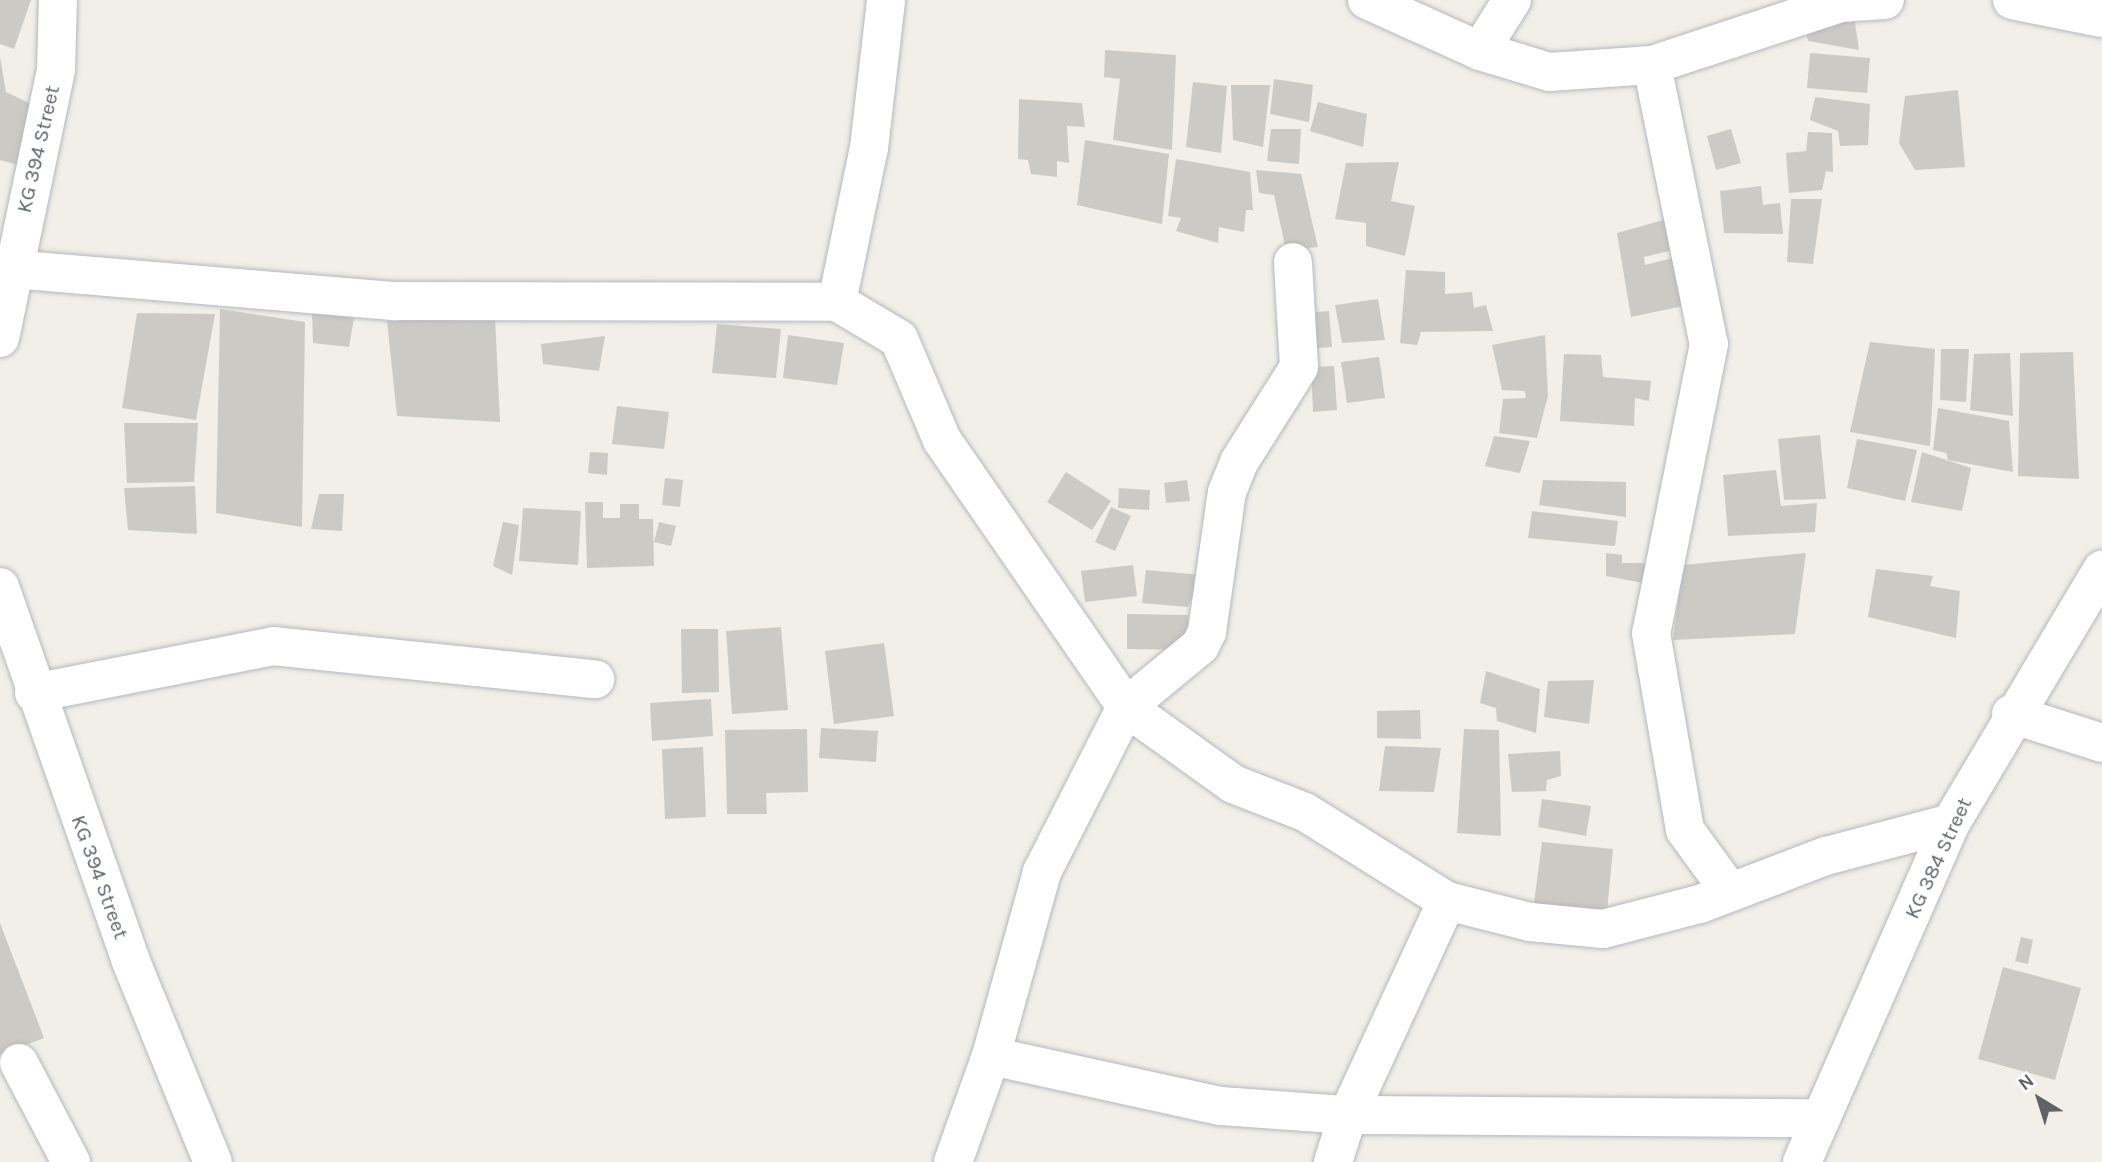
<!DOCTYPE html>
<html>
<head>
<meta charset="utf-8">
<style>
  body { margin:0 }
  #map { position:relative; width:2102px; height:1162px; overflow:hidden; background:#f1efe8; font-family:Karla,sans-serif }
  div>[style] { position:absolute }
  .building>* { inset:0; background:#cccac5 }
  .roads { filter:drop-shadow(0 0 2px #b5b8bc) drop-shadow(0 0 2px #b5b8bc) }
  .minor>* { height:38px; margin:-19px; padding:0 19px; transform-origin:19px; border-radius:19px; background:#fff }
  span { translate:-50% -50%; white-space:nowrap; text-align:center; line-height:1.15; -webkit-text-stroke:5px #fff; paint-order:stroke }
  .street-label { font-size:21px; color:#5f6368 }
  .north { position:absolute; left:2004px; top:1064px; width:70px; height:70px; -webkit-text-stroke:5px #fff; paint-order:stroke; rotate:322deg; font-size:19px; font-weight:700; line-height:28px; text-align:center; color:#5f6368 }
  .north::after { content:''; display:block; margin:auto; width:24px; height:32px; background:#5f6368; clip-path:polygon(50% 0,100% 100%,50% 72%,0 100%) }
</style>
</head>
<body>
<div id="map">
  <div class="building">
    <div style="clip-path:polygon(0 0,31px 0,14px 49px,0 44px)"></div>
    <div style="clip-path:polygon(1854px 16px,1859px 50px,1808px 41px,1804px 21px)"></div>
    <div style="clip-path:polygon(1105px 50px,1176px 55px,1172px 150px,1113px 140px,1120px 79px,1104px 77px)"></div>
    <div style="clip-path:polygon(1810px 53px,1870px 58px,1867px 93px,1807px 88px)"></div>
    <div style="clip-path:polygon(0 57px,6px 92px,35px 106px,18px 165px,0 160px)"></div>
    <div style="clip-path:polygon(1274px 79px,1313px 85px,1309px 122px,1270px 114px)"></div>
    <div style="clip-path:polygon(1193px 82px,1227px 86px,1221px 153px,1186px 147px)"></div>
    <div style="clip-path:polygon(1231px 85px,1270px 85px,1263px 147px,1233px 140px)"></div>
    <div style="clip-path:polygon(1958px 90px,1965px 167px,1915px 170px,1899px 143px,1905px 96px)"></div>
    <div style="clip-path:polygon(1815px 97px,1870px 104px,1868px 145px,1840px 146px,1838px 131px,1810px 120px)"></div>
    <div style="clip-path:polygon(1019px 99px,1082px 103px,1085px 127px,1067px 126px,1069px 163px,1057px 161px,1057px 177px,1031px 174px,1028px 160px,1018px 159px)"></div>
    <div style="clip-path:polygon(1318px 102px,1367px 114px,1363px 147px,1310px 131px)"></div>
    <div style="clip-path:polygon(1271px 129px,1301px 129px,1299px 164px,1267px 161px)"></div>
    <div style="clip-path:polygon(1731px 129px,1741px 163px,1716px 170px,1707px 136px)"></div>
    <div style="clip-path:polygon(1808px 132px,1832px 133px,1833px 172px,1826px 171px,1822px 190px,1789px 193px,1786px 153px,1806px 151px)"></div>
    <div style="clip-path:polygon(1085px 140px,1169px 154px,1162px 224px,1077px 205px)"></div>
    <div style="clip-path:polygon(1176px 159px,1250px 172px,1253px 210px,1246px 210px,1244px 232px,1219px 227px,1218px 243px,1176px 231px,1181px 218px,1168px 216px)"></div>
    <div style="clip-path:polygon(1399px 162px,1391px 201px,1415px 206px,1405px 256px,1366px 246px,1366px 223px,1335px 219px,1346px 163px)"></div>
    <div style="clip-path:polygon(1256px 170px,1301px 174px,1318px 247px,1286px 250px,1274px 195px,1259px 193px)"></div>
    <div style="clip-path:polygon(1761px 186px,1763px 205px,1780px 203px,1783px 234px,1724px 233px,1720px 191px)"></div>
    <div style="clip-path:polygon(1791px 199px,1822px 199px,1813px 264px,1787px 262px)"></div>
    <div style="clip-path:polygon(1674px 217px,1681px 248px,1644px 257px,1645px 265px,1673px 258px,1683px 306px,1631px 317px,1617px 233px)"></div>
    <div style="clip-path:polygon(1406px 270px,1445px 272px,1445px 294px,1472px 292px,1474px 308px,1486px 305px,1493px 331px,1421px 332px,1417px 345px,1400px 343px)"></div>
    <div style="clip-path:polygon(1378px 299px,1385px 340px,1342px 343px,1335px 305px)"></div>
    <div style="clip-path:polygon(220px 309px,305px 322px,302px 527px,216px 513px)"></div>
    <div style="clip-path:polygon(1329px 311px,1332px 347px,1316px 348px,1305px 313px)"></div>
    <div style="clip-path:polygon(137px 313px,215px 314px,196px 420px,122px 408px)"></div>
    <div style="clip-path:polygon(312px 313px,354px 318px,349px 347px,313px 343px)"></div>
    <div style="clip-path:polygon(495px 317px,500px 422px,397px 416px,387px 321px)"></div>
    <div style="clip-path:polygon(717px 324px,781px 329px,776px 378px,712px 373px)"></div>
    <div style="clip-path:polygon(788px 335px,844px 343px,837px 385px,783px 378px)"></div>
    <div style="clip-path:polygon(1545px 335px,1548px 396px,1537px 438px,1499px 433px,1503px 399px,1526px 398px,1525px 391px,1502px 390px,1492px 345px)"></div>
    <div style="clip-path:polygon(605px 336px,599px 371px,543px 364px,541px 344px)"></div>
    <div style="clip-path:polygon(1870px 342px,1935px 349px,1930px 446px,1850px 432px)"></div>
    <div style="clip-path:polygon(1941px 349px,1969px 349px,1966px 402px,1940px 400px)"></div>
    <div style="clip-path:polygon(2073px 352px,2079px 479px,2018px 476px,2020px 353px)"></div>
    <div style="clip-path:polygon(2010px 353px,2013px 416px,1970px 410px,1974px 354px)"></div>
    <div style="clip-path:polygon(1564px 354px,1601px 355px,1603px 377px,1651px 381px,1649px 401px,1635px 398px,1634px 426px,1560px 421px)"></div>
    <div style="clip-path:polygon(1379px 357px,1385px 398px,1347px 403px,1341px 362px)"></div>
    <div style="clip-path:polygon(1334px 366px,1337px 410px,1313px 412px,1311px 367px)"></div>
    <div style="clip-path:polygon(617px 406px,669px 412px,664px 449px,612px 444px)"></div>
    <div style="clip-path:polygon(1938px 408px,2009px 421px,2013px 472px,1948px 460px,1946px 453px,1933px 450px)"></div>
    <div style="clip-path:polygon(124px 423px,198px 423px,194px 482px,127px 483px)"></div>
    <div style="clip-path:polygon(1820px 435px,1826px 499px,1784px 500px,1778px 439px)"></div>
    <div style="clip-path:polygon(1494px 436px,1530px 441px,1520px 473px,1485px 466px)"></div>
    <div style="clip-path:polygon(1857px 439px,1917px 450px,1905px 501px,1847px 488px)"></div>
    <div style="clip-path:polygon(590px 452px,608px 453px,607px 475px,588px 473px)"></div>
    <div style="clip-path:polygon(1922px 452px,1971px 468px,1962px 511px,1911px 502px)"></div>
    <div style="clip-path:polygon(1776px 470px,1781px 506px,1817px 503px,1815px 532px,1728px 536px,1723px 475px)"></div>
    <div style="clip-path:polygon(1066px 472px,1111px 501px,1092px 530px,1047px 502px)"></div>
    <div style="clip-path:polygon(665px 478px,683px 480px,680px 507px,662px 505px)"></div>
    <div style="clip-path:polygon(1187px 480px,1190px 501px,1166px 503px,1164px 483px)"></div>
    <div style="clip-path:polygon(1543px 480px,1626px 482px,1626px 517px,1539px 505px)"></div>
    <div style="clip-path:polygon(195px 486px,197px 534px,128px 530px,124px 488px)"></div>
    <div style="clip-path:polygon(1119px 488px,1150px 490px,1149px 510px,1118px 508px)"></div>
    <div style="clip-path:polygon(319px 494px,344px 494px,342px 531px,311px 529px)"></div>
    <div style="clip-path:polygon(585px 502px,603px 502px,603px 518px,620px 518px,620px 504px,639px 504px,639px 519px,653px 519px,654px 566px,587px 568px)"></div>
    <div style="clip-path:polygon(1111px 507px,1131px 516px,1115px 551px,1095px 542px)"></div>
    <div style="clip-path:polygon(523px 508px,581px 511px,578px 565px,519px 561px)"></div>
    <div style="clip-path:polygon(1532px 511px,1618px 521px,1615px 546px,1528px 538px)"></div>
    <div style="clip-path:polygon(503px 522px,519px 525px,512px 575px,493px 566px)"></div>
    <div style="clip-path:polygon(659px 522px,676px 526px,671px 546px,654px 542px)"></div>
    <div style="clip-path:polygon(1606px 553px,1622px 555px,1622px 563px,1647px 563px,1643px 583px,1606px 576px)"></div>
    <div style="clip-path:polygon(1806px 553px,1795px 634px,1673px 640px,1683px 565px)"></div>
    <div style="clip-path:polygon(1133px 565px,1137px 596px,1085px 602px,1081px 571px)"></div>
    <div style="clip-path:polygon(1876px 569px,1933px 576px,1930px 586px,1960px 591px,1956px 638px,1868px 617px)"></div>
    <div style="clip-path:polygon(1146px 570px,1202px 575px,1188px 607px,1142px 603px)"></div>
    <div style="clip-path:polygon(1127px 614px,1188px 615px,1188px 650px,1127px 649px)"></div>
    <div style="clip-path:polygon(781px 627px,788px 710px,732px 714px,726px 631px)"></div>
    <div style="clip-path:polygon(681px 629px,718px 629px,719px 692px,682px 693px)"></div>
    <div style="clip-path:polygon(884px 643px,894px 716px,834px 724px,825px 651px)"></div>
    <div style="clip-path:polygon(1486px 671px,1540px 689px,1536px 733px,1497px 721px,1496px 708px,1480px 703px)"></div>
    <div style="clip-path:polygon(1594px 680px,1589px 724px,1544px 717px,1548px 681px)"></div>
    <div style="clip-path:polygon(711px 699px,713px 736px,652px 741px,650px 703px)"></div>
    <div style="clip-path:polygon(1420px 710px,1421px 739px,1377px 738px,1377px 711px)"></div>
    <div style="clip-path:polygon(821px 728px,878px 731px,876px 762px,819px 758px)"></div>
    <div style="clip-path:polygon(807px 729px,808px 792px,766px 793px,767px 814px,727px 814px,725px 730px)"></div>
    <div style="clip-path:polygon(1464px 729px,1499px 730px,1501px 836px,1457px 833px)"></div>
    <div style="clip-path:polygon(1385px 746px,1441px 748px,1434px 792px,1379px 791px)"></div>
    <div style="clip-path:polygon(703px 747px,706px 817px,665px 819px,662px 749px)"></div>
    <div style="clip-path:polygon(1560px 751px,1561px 776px,1547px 780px,1546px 791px,1512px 792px,1508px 754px)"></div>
    <div style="clip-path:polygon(1542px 799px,1591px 806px,1586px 836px,1538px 827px)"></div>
    <div style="clip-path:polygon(1542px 842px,1613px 849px,1607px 911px,1534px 903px)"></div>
    <div style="clip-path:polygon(0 923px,44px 1038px,0 1055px)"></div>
    <div style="clip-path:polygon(2021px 937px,2033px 940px,2028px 964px,2015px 961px)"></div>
    <div style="clip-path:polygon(2003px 967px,2081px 988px,2055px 1080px,1978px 1059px)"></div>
  </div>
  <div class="roads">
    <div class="minor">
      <div style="left:1367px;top:0;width:124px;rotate:24.3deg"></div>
      <div style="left:1480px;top:51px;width:72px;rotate:16.9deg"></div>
      <div style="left:1549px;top:72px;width:103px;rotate:-3.9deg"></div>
      <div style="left:1652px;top:65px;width:199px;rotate:-18.2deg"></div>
      <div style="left:1841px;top:3px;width:44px;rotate:-3.9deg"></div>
      <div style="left:2012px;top:0;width:92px;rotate:11.3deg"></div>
      <div style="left:1480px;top:51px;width:60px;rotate:-57.9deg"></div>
      <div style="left:1652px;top:65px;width:285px;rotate:78.5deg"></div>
      <div style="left:1709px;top:344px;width:295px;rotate:101.3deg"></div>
      <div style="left:1651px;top:633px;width:200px;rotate:80.2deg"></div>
      <div style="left:1685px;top:830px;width:77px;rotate:54deg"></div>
      <div style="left:11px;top:269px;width:385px;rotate:4.8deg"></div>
      <div style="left:395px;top:301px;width:442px;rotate:0.1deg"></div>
      <div style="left:837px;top:302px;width:72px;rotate:30.8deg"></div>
      <div style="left:899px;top:339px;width:110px;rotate:66.9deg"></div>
      <div style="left:942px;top:440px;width:324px;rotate:55.4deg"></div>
      <div style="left:1126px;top:707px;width:132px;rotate:35.7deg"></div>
      <div style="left:1233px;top:784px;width:77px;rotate:21.3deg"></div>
      <div style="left:1305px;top:812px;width:168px;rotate:32.1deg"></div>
      <div style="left:1447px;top:901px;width:86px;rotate:14.2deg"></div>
      <div style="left:1530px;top:922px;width:73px;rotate:5.5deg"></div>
      <div style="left:1603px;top:929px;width:100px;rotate:-14.5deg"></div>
      <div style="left:1700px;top:904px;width:135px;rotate:-20.9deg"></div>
      <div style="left:1826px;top:856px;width:129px;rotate:-14.8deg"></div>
      <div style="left:837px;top:302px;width:157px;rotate:-78.3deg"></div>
      <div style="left:869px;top:148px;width:149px;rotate:-83.4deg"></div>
      <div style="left:0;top:338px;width:274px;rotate:-78.2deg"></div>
      <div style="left:56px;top:70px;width:70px;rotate:-88.4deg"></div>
      <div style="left:0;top:587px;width:394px;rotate:70.7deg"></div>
      <div style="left:130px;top:959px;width:219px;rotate:67.8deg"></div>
      <div style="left:34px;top:693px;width:244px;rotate:-11.1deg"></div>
      <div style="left:273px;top:646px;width:324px;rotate:5.9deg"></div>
      <div style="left:2011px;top:714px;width:96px;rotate:17.7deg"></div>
      <div style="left:991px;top:1056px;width:235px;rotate:12.3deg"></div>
      <div style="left:1221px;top:1106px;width:127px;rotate:4.1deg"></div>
      <div style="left:1348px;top:1115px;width:473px;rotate:0.4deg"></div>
      <div style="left:19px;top:1063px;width:112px;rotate:62.3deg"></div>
      <div style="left:953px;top:1162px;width:113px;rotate:-70.3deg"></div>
      <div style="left:991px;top:1056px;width:191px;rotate:-74.5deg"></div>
      <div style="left:1042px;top:872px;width:185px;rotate:-63deg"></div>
      <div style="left:1126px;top:707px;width:96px;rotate:-39.5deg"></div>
      <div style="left:1200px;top:646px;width:16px;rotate:-63deg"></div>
      <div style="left:1207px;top:632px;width:141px;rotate:-81.9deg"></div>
      <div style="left:1227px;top:492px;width:32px;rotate:-68deg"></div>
      <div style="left:1239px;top:462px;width:112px;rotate:-57.7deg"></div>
      <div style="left:1299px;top:367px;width:105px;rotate:-93.3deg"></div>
      <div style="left:1333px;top:1162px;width:49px;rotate:-72.3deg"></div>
      <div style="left:1348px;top:1115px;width:236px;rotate:-65.2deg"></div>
      <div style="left:1802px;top:1162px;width:370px;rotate:-66.3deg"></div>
      <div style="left:1951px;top:823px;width:295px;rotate:-59.2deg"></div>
    </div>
  </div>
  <div class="street-label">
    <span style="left:38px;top:149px;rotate:-77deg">KG 394 Street</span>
    <span style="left:1938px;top:858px;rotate:-65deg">KG 384 Street</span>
    <span style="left:100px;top:877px;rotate:70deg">KG 394 Street</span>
  </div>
  <div class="north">N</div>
</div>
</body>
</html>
